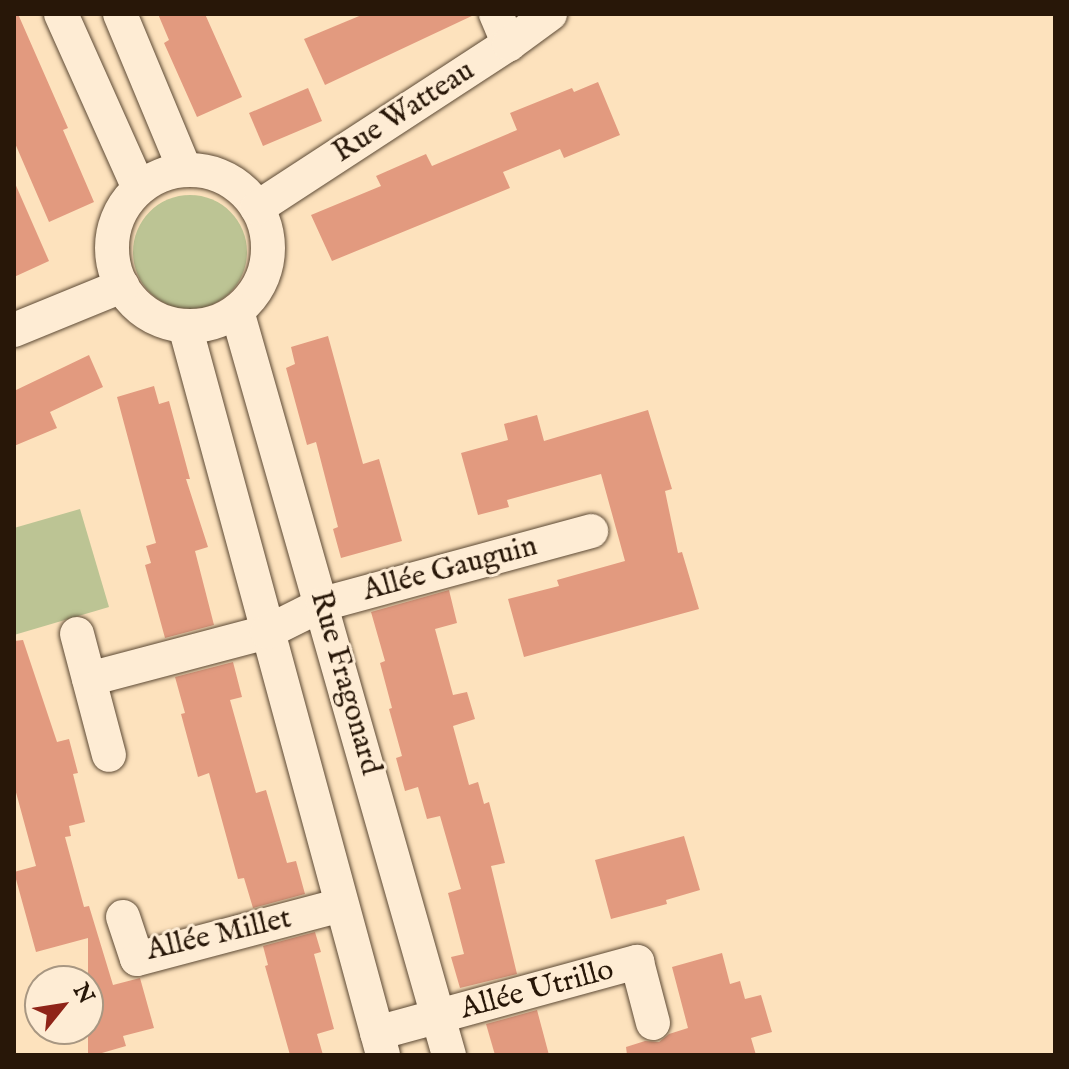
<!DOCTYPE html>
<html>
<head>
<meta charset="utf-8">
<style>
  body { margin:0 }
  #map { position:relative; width:1069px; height:1069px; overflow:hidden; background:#fde2bd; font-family:"IM FELL English",serif }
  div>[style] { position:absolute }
  .green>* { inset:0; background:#bcc494 }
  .round { border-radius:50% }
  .building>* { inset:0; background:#e29a7f }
  .roads { filter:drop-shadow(0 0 2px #5d4a35) drop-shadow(0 0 2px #5d4a35) }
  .minor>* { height:34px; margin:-17px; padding:0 17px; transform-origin:17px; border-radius:17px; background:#feecd4 }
  .minor>.ring { margin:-17px; padding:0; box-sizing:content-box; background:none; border:34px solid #feecd4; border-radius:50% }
  span { translate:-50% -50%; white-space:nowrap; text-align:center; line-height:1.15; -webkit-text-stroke:6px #feecd4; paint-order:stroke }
  .street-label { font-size:30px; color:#281708 }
  .frame { position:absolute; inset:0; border:16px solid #281708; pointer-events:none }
  .north { position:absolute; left:24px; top:965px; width:80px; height:80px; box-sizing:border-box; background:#feecd4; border:2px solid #a89782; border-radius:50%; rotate:60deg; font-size:22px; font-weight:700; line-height:32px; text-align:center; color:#281708 }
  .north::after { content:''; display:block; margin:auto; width:28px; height:36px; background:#8f2418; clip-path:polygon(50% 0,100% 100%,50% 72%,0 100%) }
</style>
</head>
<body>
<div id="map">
  <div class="green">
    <div class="round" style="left:133px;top:195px;width:114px;height:114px"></div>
    <div style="clip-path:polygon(80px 509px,109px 607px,14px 635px,14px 528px)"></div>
  </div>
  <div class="building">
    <div style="clip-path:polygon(14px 14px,18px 14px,68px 128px,63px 130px,94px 202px,49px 222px,14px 141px)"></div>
    <div style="clip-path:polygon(158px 14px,205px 14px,242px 97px,197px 117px,164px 43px,169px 40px)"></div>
    <div style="clip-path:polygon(364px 14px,476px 14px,325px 85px,304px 39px)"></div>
    <div style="clip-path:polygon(598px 82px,620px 135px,564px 158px,560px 149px,503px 172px,510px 188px,332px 261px,311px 215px,381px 186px,376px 176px,426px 154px,432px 166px,517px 130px,510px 113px,572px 88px,574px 92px)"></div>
    <div style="clip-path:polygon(308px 88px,322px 121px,263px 146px,249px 113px)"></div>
    <div style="clip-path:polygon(14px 181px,49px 261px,14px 277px)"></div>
    <div style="clip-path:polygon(328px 336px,363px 464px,379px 459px,402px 541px,341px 558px,333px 529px,338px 527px,316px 442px,307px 445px,286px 368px,295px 364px,291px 347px)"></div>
    <div style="clip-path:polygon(89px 355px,103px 387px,50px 412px,57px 428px,14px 446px,14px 391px)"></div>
    <div style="clip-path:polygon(154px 386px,159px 404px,169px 401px,190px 479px,186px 479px,208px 547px,195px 551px,214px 625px,165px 638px,145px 565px,151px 563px,146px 546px,156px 543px,117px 397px)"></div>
    <div style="clip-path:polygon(648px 410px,672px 489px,665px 491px,678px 553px,682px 552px,699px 609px,524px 657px,508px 599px,559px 586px,557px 580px,625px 561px,601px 474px,507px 500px,509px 507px,478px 515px,461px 453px,508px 440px,504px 424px,537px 415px,544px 441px)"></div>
    <div style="clip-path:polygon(449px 590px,457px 623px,435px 629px,453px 695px,467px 692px,475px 719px,453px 726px,469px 785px,478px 782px,484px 804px,489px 802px,505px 863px,491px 866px,517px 974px,460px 988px,451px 957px,464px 954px,448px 893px,461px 889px,440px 816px,427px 819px,418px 787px,405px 791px,396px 758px,402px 756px,389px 709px,392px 708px,380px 663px,385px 661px,371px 612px)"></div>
    <div style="clip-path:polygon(23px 640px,57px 742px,69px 739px,78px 773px,73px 774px,85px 822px,69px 826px,71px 836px,65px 837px,84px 907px,89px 906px,113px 985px,140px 978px,154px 1028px,123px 1036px,126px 1046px,95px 1055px,88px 1055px,88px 938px,36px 952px,14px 872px,36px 866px,14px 785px,14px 641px)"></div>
    <div style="clip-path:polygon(233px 662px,242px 697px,230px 700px,256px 793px,266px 790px,287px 863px,296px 861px,305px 894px,253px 908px,244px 878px,238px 879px,209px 773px,198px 777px,181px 714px,185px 713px,175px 677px)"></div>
    <div style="clip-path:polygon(684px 836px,700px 890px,666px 900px,667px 904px,611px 919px,595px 860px)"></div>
    <div style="clip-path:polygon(315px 932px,321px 952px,314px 954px,334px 1029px,317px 1034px,323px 1055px,290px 1055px,265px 966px,268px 965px,263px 946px)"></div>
    <div style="clip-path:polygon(722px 953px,730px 984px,740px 981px,745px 999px,761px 995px,772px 1032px,751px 1038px,756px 1055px,627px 1055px,626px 1047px,645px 1041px,659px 1042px,669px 1034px,688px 1028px,672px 967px)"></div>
    <div style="clip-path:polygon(537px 1010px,549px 1055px,495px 1055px,486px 1024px)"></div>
  </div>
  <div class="roads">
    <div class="minor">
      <div style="left:61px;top:14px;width:191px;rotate:65.9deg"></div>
      <div style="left:120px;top:14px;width:169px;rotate:67.4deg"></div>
      <div style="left:496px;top:14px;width:33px;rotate:67deg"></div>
      <div class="ring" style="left:112px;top:170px;width:122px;height:122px"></div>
      <div style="left:257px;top:208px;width:301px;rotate:-33.1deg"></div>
      <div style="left:509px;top:44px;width:51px;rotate:-36.2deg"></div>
      <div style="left:237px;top:311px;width:774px;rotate:74.1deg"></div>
      <div style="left:185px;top:326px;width:755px;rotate:74.8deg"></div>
      <div style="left:14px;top:330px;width:117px;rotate:-22.2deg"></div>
      <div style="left:77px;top:634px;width:125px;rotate:75.2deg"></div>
      <div style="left:89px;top:679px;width:184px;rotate:-14.8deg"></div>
      <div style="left:267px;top:632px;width:63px;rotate:-26.6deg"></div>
      <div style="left:323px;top:604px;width:278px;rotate:-15.2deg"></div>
      <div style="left:123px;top:917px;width:44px;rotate:71.6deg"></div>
      <div style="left:137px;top:959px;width:211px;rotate:-14.8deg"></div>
      <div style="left:377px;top:1033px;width:270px;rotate:-15.3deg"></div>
      <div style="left:637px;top:962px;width:63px;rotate:75.3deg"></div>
    </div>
  </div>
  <div class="street-label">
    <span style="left:404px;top:112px;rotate:-33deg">Rue Watteau</span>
    <span style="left:450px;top:569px;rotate:-15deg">Allée Gauguin</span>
    <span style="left:345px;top:683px;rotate:74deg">Rue Fragonard</span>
    <span style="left:219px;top:935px;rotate:-13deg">Allée Millet</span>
    <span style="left:537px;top:990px;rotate:-15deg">Allée Utrillo</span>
  </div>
  <div class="frame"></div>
  <div class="north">N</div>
</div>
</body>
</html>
